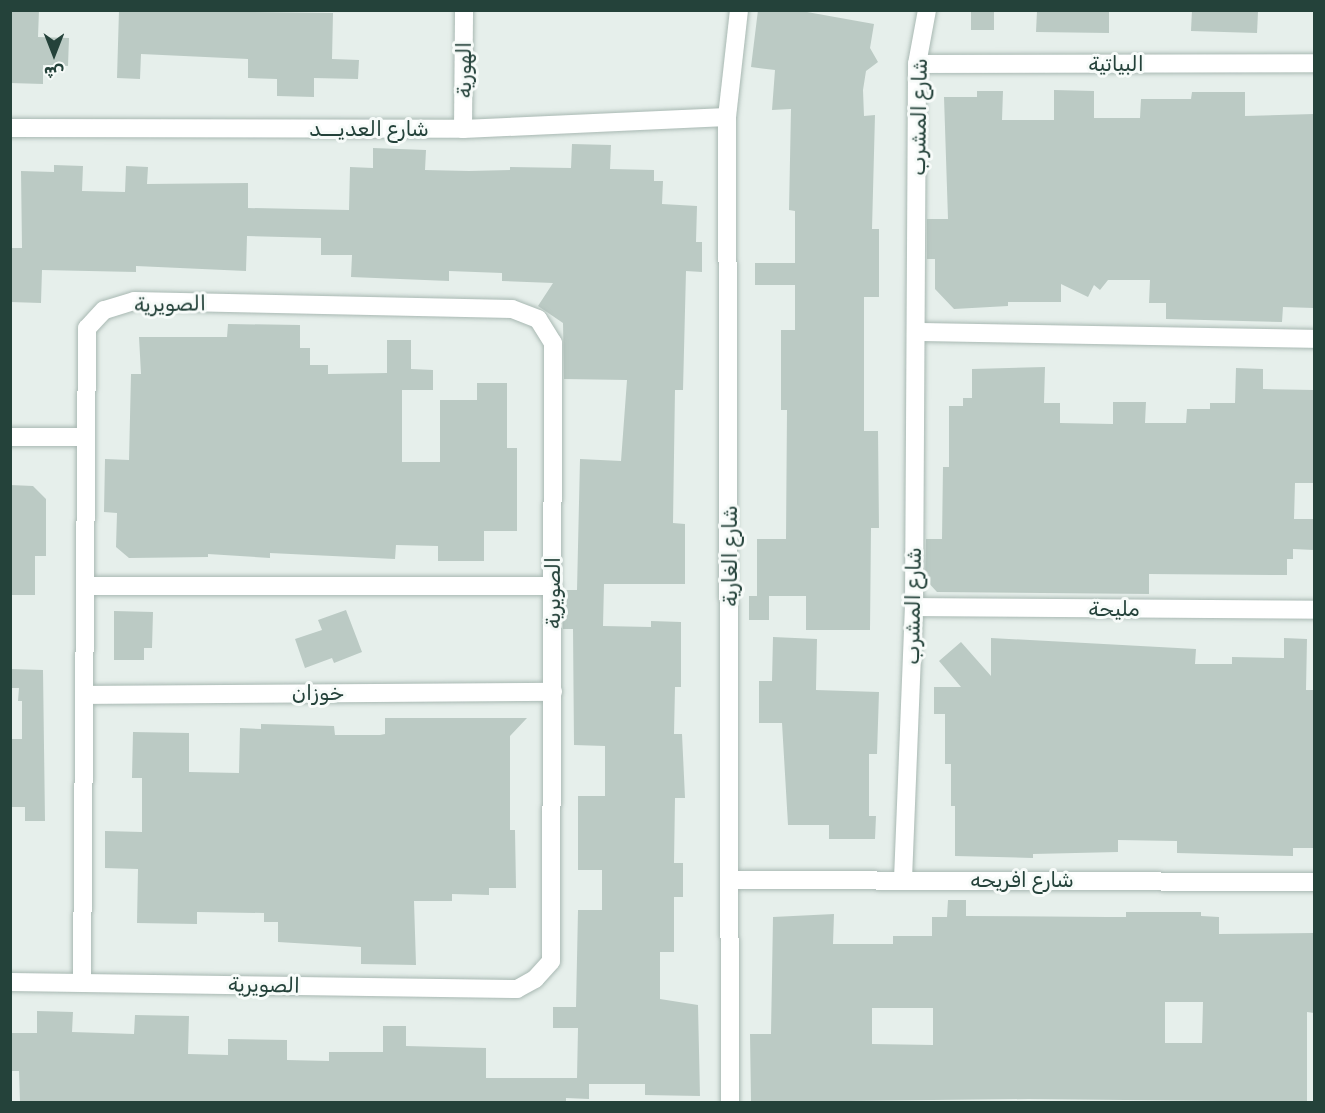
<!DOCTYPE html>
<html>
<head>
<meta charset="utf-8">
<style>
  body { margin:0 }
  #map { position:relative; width:1325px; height:1113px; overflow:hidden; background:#e6efeb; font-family:Rubik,"Noto Sans Arabic",sans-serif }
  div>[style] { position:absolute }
  .building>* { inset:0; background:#bbcac4 }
  .roads { filter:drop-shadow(0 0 2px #a8b8b2) drop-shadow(0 0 2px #a8b8b2) }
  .minor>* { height:18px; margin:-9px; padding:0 9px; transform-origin:9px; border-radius:9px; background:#fff }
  span { translate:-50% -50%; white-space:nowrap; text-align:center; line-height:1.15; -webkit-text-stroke:6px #f7fbf9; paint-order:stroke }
  .street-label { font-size:21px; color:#24423a }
  .frame { position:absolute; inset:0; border:12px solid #24423a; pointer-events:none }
  .north { position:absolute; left:24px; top:24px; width:60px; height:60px; -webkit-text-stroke:4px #f7fbf9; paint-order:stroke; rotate:180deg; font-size:16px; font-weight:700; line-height:24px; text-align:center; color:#24423a }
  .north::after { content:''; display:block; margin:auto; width:21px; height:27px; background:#24423a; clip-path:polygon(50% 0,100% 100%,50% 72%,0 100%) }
</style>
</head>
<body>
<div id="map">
  <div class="building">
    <div style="clip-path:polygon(10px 10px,39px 10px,38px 37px,69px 38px,68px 66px,43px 65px,43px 84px,10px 83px)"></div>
    <div style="clip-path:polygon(119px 10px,333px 13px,332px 59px,359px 60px,358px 79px,314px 78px,314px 97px,277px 96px,277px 79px,248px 78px,248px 59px,141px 54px,140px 79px,117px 78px)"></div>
    <div style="clip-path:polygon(758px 10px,807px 12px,874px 24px,870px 48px,878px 62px,866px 71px,863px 90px,864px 116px,875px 115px,872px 229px,879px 229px,879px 297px,864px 297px,864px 431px,878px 431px,879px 528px,871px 528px,870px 630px,806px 630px,806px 596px,769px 596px,769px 620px,749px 620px,749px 596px,757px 596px,757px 539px,786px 539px,787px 410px,781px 410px,781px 330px,795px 330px,795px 285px,755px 285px,755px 263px,795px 263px,795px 211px,789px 210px,791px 109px,772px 110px,775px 70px,751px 67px)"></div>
    <div style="clip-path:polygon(971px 10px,994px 10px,994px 30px,971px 30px)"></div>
    <div style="clip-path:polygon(1084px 10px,1109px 10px,1109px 33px,1036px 32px,1037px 11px)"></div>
    <div style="clip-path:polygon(1192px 10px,1258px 12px,1257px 33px,1191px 31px)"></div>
    <div style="clip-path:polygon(1054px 90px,1094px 91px,1094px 118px,1140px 118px,1141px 99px,1191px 99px,1192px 92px,1245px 92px,1245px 116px,1314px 114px,1314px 308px,1283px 307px,1282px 322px,1166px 319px,1166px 303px,1149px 303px,1150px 280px,1108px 280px,1100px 290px,1094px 285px,1088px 297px,1061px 284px,1061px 302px,1008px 302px,1008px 306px,954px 309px,935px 289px,935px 259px,927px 259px,927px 219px,948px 219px,944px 97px,977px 97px,977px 91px,1003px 91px,1002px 120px,1054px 120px)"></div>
    <div style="clip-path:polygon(572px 144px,611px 145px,610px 169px,654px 170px,654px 181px,663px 181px,662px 204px,697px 206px,696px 242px,702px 242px,702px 272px,686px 271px,683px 390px,675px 390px,673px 523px,685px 524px,685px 584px,604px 584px,603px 626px,651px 627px,651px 621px,681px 622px,681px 687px,675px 687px,674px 734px,682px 734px,685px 798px,675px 798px,674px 863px,683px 863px,683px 897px,674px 897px,674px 952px,660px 952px,660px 999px,698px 1005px,700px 1096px,645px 1095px,645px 1084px,589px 1084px,589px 1099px,566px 1098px,566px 1102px,20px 1102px,19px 1071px,10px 1071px,10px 1033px,37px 1033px,37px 1011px,73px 1012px,72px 1032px,134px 1034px,135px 1015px,189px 1016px,188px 1054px,228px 1055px,228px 1039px,287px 1040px,287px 1060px,329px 1061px,329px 1052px,383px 1052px,383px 1026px,406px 1026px,406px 1046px,486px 1048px,486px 1078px,577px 1078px,578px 1028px,553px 1028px,553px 1007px,576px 1007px,578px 910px,602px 910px,602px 870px,578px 870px,578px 796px,605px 796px,605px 746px,574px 745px,573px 629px,563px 629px,563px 590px,577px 590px,580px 459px,621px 461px,627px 380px,564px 379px,563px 323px,538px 306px,553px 283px,502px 281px,502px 273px,449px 271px,449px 281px,351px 277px,352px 255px,321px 255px,321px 238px,247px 236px,246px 271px,136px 266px,136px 272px,42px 270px,41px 303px,10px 302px,10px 248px,22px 248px,21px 171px,54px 172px,54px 165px,83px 166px,82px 191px,125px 192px,126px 166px,148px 167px,147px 184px,248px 183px,248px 208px,349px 210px,350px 167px,373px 168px,373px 148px,426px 150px,425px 170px,469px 171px,510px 170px,510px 167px,571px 168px)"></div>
    <div style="clip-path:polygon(228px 324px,300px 325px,300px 348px,310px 348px,310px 365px,328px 365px,328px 374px,387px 373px,387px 340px,411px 340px,411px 369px,433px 370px,433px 390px,402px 390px,402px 462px,440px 462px,440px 400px,477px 400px,477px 383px,507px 383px,507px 448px,517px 448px,517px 531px,484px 531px,484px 561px,438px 561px,438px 546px,396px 545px,395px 559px,270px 553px,270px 558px,208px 554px,208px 557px,129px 558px,116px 547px,117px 513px,104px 512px,105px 459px,129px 460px,131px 374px,141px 374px,139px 337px,227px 337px)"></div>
    <div style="clip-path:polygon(1045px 367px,1044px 403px,1060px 403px,1060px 423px,1113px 424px,1113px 402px,1146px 402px,1145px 423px,1186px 423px,1187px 409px,1210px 409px,1210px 403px,1235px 403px,1236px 368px,1263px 369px,1263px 389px,1314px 390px,1313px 483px,1295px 483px,1294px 519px,1314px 519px,1314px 550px,1293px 549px,1293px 559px,1287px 559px,1287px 575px,1149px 574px,1149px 594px,937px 592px,925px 579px,926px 539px,942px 539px,943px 467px,949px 467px,949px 406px,963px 406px,963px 398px,972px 398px,972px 369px)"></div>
    <div style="clip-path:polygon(10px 485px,33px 486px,46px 499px,46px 556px,35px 556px,35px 595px,10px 595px)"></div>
    <div style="clip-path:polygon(346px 610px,362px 652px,334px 663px,332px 658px,305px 668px,295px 639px,322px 630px,318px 620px)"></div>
    <div style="clip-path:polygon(114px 611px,153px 612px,152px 648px,144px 648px,144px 660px,114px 660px)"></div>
    <div style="clip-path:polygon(773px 637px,817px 639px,816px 690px,879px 692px,877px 754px,869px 754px,869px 816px,876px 816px,875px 839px,829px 839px,829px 825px,788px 825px,782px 723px,759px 723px,759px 681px,772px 681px)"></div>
    <div style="clip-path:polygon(991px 638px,1196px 649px,1195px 664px,1232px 664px,1232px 657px,1284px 658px,1284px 638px,1307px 639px,1306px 690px,1314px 690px,1314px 848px,1293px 848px,1293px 856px,1177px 853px,1177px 841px,1118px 840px,1118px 852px,1033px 854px,1033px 858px,955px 856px,955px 806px,951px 806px,951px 764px,945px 764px,945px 714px,934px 714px,934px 687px,961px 687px,939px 661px,961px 642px,991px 676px)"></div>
    <div style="clip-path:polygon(10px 669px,43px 670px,45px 821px,25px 821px,25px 807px,10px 807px,10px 739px,22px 739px,22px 701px,18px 701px,19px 688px,10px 688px)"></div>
    <div style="clip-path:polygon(385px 718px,527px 718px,510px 736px,510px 830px,515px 830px,516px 888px,489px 888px,489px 895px,452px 894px,452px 901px,414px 901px,416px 965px,361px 964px,361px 947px,278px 942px,278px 922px,264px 922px,264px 913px,197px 912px,197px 924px,137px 923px,138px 869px,105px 868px,105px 831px,142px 832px,142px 778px,132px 778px,133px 732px,189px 733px,189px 772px,239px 773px,240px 728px,261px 729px,261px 724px,334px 726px,335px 735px,380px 735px,385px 734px)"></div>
    <div style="clip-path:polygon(evenodd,948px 900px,966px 900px,966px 916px,1107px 917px,1126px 917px,1126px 912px,1201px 912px,1201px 916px,1219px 917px,1219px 934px,1314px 933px,1314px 1013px,1307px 1012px,1307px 1102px,1028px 1099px,751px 1102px,750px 1034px,771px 1034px,773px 917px,834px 914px,833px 944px,893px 944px,893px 936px,932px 936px,932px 917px,947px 917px,948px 900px,1165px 1002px,1203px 1002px,1202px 1043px,1165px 1043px,1165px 1002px,948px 900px,872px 1008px,933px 1008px,933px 1045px,872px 1044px,872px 1008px)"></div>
  </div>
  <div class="roads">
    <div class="minor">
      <div style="left:917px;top:64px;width:397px;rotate:-0.1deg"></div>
      <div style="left:10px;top:128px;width:453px;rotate:0.1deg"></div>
      <div style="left:463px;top:129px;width:264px;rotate:-2.6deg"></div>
      <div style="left:463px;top:129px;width:119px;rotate:-89.5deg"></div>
      <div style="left:916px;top:332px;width:398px;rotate:1deg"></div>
      <div style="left:10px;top:437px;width:76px"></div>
      <div style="left:85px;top:586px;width:468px"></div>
      <div style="left:914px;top:607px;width:400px;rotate:0.4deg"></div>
      <div style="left:84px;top:695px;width:469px;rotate:-0.4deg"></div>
      <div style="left:903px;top:879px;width:272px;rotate:-87.7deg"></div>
      <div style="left:914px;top:607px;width:543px;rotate:-89.68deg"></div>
      <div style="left:917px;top:64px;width:55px;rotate:-79.5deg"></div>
      <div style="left:730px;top:880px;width:584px;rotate:0.2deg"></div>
      <div style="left:10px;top:982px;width:507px;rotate:0.79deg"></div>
      <div style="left:517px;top:989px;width:21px;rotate:-29deg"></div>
      <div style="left:535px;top:979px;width:24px;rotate:-48deg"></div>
      <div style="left:551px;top:961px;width:618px;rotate:-89.81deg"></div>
      <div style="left:553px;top:343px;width:28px;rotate:-122deg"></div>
      <div style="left:538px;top:319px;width:28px;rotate:-159deg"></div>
      <div style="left:512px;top:309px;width:378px;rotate:-178.8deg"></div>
      <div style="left:134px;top:301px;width:31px;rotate:163deg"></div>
      <div style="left:104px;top:310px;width:25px;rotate:133deg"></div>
      <div style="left:87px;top:328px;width:654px;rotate:90.44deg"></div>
      <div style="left:730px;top:1102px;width:985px;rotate:-90.17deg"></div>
      <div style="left:727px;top:117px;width:108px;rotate:-83.6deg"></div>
    </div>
  </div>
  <div class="street-label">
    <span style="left:1116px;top:64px">البياتية</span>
    <span style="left:464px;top:70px;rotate:-90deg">الهورية</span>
    <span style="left:919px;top:117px;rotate:-89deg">شارع المشرب</span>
    <span style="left:369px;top:129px">شارع العديـــد</span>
    <span style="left:170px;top:304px;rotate:-1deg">الصويرية</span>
    <span style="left:730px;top:556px;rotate:-90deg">شارع الغارية</span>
    <span style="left:553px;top:593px;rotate:-90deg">الصويرية</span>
    <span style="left:913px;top:606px;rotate:-89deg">شارع المشرب</span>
    <span style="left:1114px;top:609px">مليحة</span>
    <span style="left:318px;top:693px">خوزان</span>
    <span style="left:1022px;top:880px">شارع افريحه</span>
    <span style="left:264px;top:985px;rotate:1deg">الصويرية</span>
  </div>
  <div class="frame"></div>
  <div class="north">ش</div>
</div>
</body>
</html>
